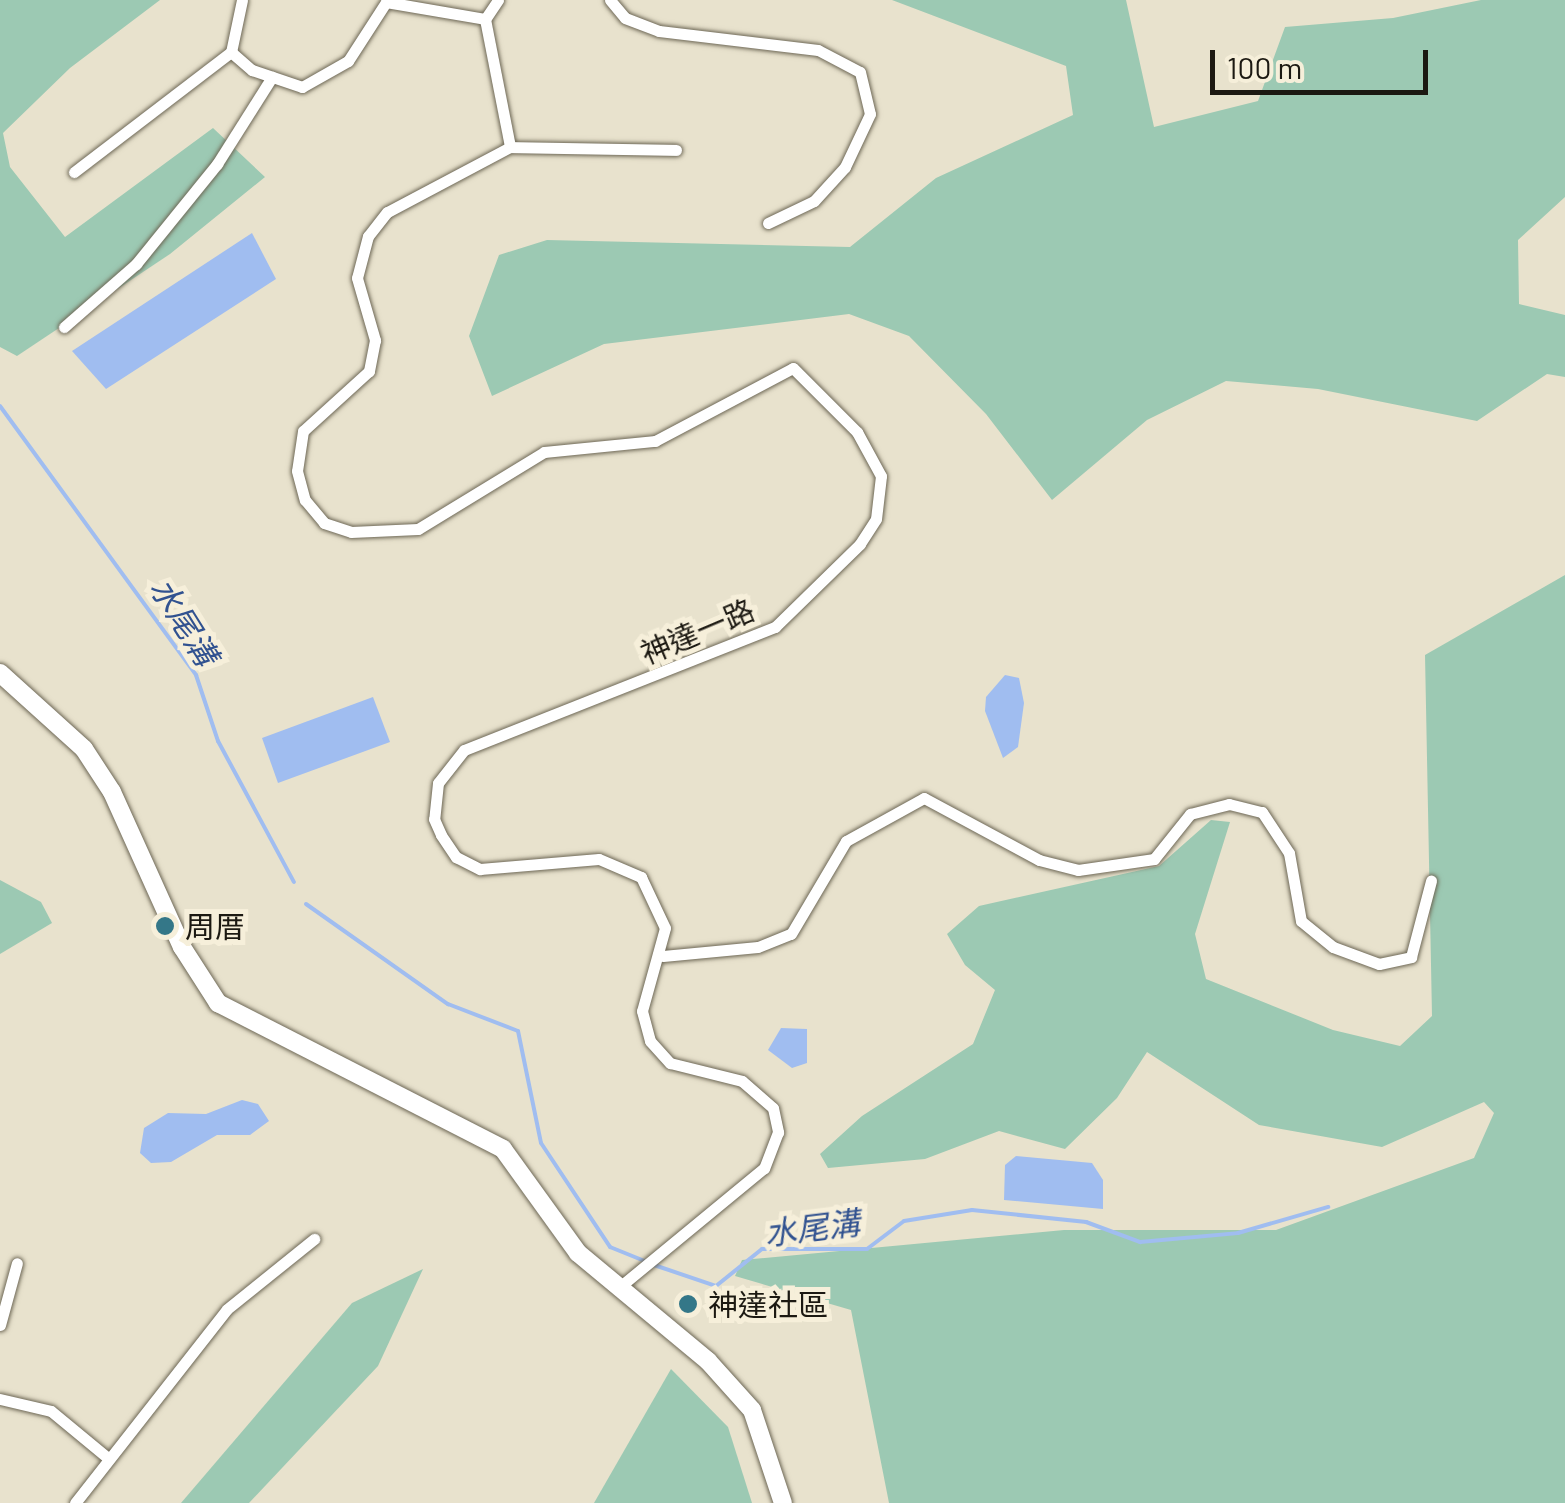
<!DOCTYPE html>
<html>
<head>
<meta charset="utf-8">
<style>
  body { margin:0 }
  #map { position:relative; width:1565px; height:1503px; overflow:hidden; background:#e8e2cd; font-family:Barlow,"Noto Sans TC",sans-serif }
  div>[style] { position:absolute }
  .green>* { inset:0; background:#9cc9b3 }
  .water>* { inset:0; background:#a0bdf0 }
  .stream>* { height:4px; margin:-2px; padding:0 2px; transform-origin:2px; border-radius:2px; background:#a0bdf0 }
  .roads { filter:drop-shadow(0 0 2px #6d6755) drop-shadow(0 0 2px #6d6755) }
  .street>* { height:11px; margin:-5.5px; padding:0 5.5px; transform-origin:5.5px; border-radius:5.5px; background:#fff }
  .secondary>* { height:18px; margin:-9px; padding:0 9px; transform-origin:9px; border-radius:9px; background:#fff }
  .dots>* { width:28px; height:28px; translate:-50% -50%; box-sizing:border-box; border:5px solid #f6efda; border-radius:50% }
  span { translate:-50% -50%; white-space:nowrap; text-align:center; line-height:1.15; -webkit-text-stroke:10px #f6efda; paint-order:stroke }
  .street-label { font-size:30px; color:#1c1912 }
  .poi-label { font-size:30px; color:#1c1912 }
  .left { translate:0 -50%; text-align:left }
  .water-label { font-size:32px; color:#315290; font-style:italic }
  .scale { position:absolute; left:1210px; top:50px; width:218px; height:45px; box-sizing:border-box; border:5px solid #1c1912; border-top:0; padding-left:12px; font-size:30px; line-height:35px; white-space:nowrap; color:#1c1912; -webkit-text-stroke:8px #f6efda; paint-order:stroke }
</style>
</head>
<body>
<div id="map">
  <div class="green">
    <div style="clip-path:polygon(0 0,160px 0,70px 68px,3px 133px,10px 167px,65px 237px,213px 128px,265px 177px,170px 254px,17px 356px,0 347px)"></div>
    <div style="clip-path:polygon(892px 0,1126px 0,1154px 127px,1258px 101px,1285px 27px,1393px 18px,1481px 0,1565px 0,1565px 197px,1518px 240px,1519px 304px,1565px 315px,1565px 377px,1547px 374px,1477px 421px,1318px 389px,1226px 381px,1147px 420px,1052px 500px,986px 414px,909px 336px,849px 314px,604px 344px,492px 396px,469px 336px,499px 255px,547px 240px,850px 247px,936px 178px,1073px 115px,1066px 66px)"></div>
    <div style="clip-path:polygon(1565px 575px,1565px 1503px,889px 1503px,851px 1310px,735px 1276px,742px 1260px,1064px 1230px,1276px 1230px,1474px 1158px,1494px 1113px,1484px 1102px,1382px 1147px,1259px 1125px,1147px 1052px,1117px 1098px,1065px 1149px,999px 1131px,925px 1159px,828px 1168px,820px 1154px,862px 1116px,973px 1044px,995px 990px,965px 965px,947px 934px,979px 906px,1159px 866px,1211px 820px,1230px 822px,1195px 934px,1206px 979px,1333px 1030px,1400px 1046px,1432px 1016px,1425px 655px)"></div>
    <div style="clip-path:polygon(0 880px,41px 902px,52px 923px,0 954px)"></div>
    <div style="clip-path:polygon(423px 1269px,378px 1366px,249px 1503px,181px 1503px,352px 1303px)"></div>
    <div style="clip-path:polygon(671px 1369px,728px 1427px,752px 1503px,594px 1503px)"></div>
  </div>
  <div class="water">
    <div style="clip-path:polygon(252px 233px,276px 279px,106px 389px,72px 351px)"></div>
    <div style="clip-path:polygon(1005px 675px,1019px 678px,1024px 703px,1018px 747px,1003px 758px,985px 711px,986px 697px)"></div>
    <div style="clip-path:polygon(373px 697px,390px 742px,278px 783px,262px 738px)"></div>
    <div style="clip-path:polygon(781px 1028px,807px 1029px,807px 1063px,792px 1068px,768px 1050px)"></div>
    <div style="clip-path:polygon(242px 1100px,258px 1104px,269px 1121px,250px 1135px,217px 1135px,171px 1162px,151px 1163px,140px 1153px,144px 1128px,168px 1113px,206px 1114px)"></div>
    <div style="clip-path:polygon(1016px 1156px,1092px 1163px,1103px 1180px,1103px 1209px,1004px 1200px,1005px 1165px)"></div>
  </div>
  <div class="stream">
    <div style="left:0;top:406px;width:333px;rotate:53.9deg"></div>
    <div style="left:196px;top:675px;width:70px;rotate:71.6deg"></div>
    <div style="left:218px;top:741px;width:160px;rotate:61.7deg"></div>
    <div style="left:306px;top:904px;width:174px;rotate:35.2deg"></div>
    <div style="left:448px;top:1004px;width:75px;rotate:21.1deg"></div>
    <div style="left:518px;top:1031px;width:114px;rotate:78.4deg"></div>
    <div style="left:541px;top:1143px;width:125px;rotate:56.4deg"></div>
    <div style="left:610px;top:1247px;width:38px;rotate:22deg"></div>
    <div style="left:654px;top:1265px;width:65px;rotate:18.7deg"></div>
    <div style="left:716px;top:1286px;width:59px;rotate:-38.8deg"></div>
    <div style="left:762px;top:1249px;width:105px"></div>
    <div style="left:867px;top:1249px;width:46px;rotate:-37.1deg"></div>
    <div style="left:904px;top:1221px;width:69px;rotate:-9.2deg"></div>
    <div style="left:972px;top:1210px;width:115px;rotate:6deg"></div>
    <div style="left:1086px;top:1222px;width:58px;rotate:20.3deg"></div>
    <div style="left:1140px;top:1242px;width:98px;rotate:-5.2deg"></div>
    <div style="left:1238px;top:1233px;width:94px;rotate:-16.1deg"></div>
  </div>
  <div class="roads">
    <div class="street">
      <div style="left:242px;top:0;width:53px;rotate:101.9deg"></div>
      <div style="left:231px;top:52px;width:28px;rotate:41deg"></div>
      <div style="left:252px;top:70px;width:53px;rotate:18.8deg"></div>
      <div style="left:302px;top:87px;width:53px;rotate:-29.5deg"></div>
      <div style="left:348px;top:61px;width:70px;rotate:-57.2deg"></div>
      <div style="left:386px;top:2px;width:100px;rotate:9.7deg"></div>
      <div style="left:498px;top:0;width:23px;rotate:124deg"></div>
      <div style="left:485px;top:19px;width:130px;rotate:78.9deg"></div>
      <div style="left:510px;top:147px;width:139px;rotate:152.1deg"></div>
      <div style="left:387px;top:212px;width:31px;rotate:128deg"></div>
      <div style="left:368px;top:236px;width:43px;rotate:104.7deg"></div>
      <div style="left:357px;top:278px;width:65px;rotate:73.8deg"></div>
      <div style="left:375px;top:340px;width:32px;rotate:101deg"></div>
      <div style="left:369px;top:371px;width:89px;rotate:137.7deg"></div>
      <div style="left:303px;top:431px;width:40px;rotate:98.5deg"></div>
      <div style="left:297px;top:471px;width:30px;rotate:75deg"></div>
      <div style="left:305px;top:500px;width:30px;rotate:50deg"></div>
      <div style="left:324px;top:523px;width:28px;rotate:18deg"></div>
      <div style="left:351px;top:532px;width:67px;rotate:-2.6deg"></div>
      <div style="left:418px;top:529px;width:148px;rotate:-31.4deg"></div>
      <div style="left:544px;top:452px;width:112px;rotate:-5.7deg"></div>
      <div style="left:655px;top:441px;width:156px;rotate:-27.9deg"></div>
      <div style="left:793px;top:368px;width:91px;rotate:45deg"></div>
      <div style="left:857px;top:432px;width:50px;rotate:61.4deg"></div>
      <div style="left:881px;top:476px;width:43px;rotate:96.6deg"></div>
      <div style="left:876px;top:519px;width:30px;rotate:123deg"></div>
      <div style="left:860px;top:544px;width:119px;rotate:135.7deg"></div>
      <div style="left:775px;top:627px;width:334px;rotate:158.4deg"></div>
      <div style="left:464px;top:750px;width:42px;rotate:128.2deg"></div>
      <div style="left:438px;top:783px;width:36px;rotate:96deg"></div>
      <div style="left:434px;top:819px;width:17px;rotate:66deg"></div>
      <div style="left:441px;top:835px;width:27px;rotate:56deg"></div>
      <div style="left:456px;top:857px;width:27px;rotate:27deg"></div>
      <div style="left:480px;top:869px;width:119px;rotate:-4.8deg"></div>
      <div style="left:599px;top:859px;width:46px;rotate:23.2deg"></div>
      <div style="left:641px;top:877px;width:56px;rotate:64.8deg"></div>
      <div style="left:665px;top:928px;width:86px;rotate:105.5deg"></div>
      <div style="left:642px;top:1011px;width:31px;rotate:75deg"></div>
      <div style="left:650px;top:1041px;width:30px;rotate:48deg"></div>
      <div style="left:670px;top:1063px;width:74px;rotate:14deg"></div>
      <div style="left:742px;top:1081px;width:41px;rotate:41.1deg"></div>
      <div style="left:773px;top:1108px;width:25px;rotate:78deg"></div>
      <div style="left:778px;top:1132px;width:39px;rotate:111deg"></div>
      <div style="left:764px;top:1168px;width:190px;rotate:140.5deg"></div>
      <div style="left:610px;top:0;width:23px;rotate:50deg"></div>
      <div style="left:625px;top:18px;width:36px;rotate:21deg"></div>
      <div style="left:659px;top:31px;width:160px;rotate:6.8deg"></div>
      <div style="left:818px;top:50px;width:47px;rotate:27.6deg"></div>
      <div style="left:860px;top:72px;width:43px;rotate:76.6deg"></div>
      <div style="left:870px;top:114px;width:59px;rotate:115.3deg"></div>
      <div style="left:845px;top:167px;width:46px;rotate:132.4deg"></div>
      <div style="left:814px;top:201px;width:51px;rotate:154.4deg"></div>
      <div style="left:510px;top:147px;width:166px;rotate:1deg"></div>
      <div style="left:74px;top:172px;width:198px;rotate:-37.4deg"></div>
      <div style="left:64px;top:327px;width:96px;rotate:-41.2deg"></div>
      <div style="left:136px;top:264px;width:129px;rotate:-51deg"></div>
      <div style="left:217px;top:164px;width:103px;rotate:-57.7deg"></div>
      <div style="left:663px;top:956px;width:95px;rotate:-5.4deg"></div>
      <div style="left:758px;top:947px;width:35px;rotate:-22deg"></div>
      <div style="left:791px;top:934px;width:108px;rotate:-59.4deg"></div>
      <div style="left:846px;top:841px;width:89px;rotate:-28.9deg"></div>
      <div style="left:924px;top:798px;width:131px;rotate:28.3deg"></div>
      <div style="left:1039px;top:860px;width:40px;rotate:14.4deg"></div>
      <div style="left:1078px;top:870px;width:77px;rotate:-8.2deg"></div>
      <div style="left:1154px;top:859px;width:58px;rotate:-51.3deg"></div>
      <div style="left:1190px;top:814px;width:40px;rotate:-14.4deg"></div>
      <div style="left:1229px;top:804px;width:34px;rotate:14deg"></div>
      <div style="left:1262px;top:812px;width:49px;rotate:56.6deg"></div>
      <div style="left:1289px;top:853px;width:69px;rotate:80deg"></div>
      <div style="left:1301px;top:921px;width:41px;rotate:39.1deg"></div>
      <div style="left:1333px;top:947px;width:49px;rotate:20.3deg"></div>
      <div style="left:1379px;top:964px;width:33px;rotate:-12deg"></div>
      <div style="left:1411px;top:957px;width:79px;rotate:-75.3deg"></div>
      <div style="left:0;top:1325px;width:64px;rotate:-74.7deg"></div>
      <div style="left:0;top:1399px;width:52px;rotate:13.2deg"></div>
      <div style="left:51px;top:1411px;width:75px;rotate:39.6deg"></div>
      <div style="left:75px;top:1503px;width:246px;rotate:-51.9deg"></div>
      <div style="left:227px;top:1309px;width:112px;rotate:-38.8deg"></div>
    </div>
    <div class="secondary">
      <div style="left:0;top:673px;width:113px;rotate:42.1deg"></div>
      <div style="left:84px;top:749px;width:51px;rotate:56.9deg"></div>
      <div style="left:112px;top:792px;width:170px;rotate:65.7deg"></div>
      <div style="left:182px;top:947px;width:67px;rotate:57.3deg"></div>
      <div style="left:218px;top:1003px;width:320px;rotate:27.1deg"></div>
      <div style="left:503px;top:1149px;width:128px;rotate:54.2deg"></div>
      <div style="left:578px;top:1253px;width:169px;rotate:39.7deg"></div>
      <div style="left:708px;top:1361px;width:66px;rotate:48.1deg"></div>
      <div style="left:752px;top:1410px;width:98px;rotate:71.6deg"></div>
    </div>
  </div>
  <div class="dots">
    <div style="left:165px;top:926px;background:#347788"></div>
    <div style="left:688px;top:1304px;background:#347788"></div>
  </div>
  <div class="street-label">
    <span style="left:697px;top:631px;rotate:-23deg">神達一路</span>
  </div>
  <div class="poi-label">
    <span class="left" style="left:185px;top:926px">周厝</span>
    <span class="left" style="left:708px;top:1304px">神達社區</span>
  </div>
  <div class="water-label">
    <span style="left:185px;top:621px;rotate:58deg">水尾溝</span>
    <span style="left:812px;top:1227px;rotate:-7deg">水尾溝</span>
  </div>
  <div class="scale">100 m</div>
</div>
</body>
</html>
